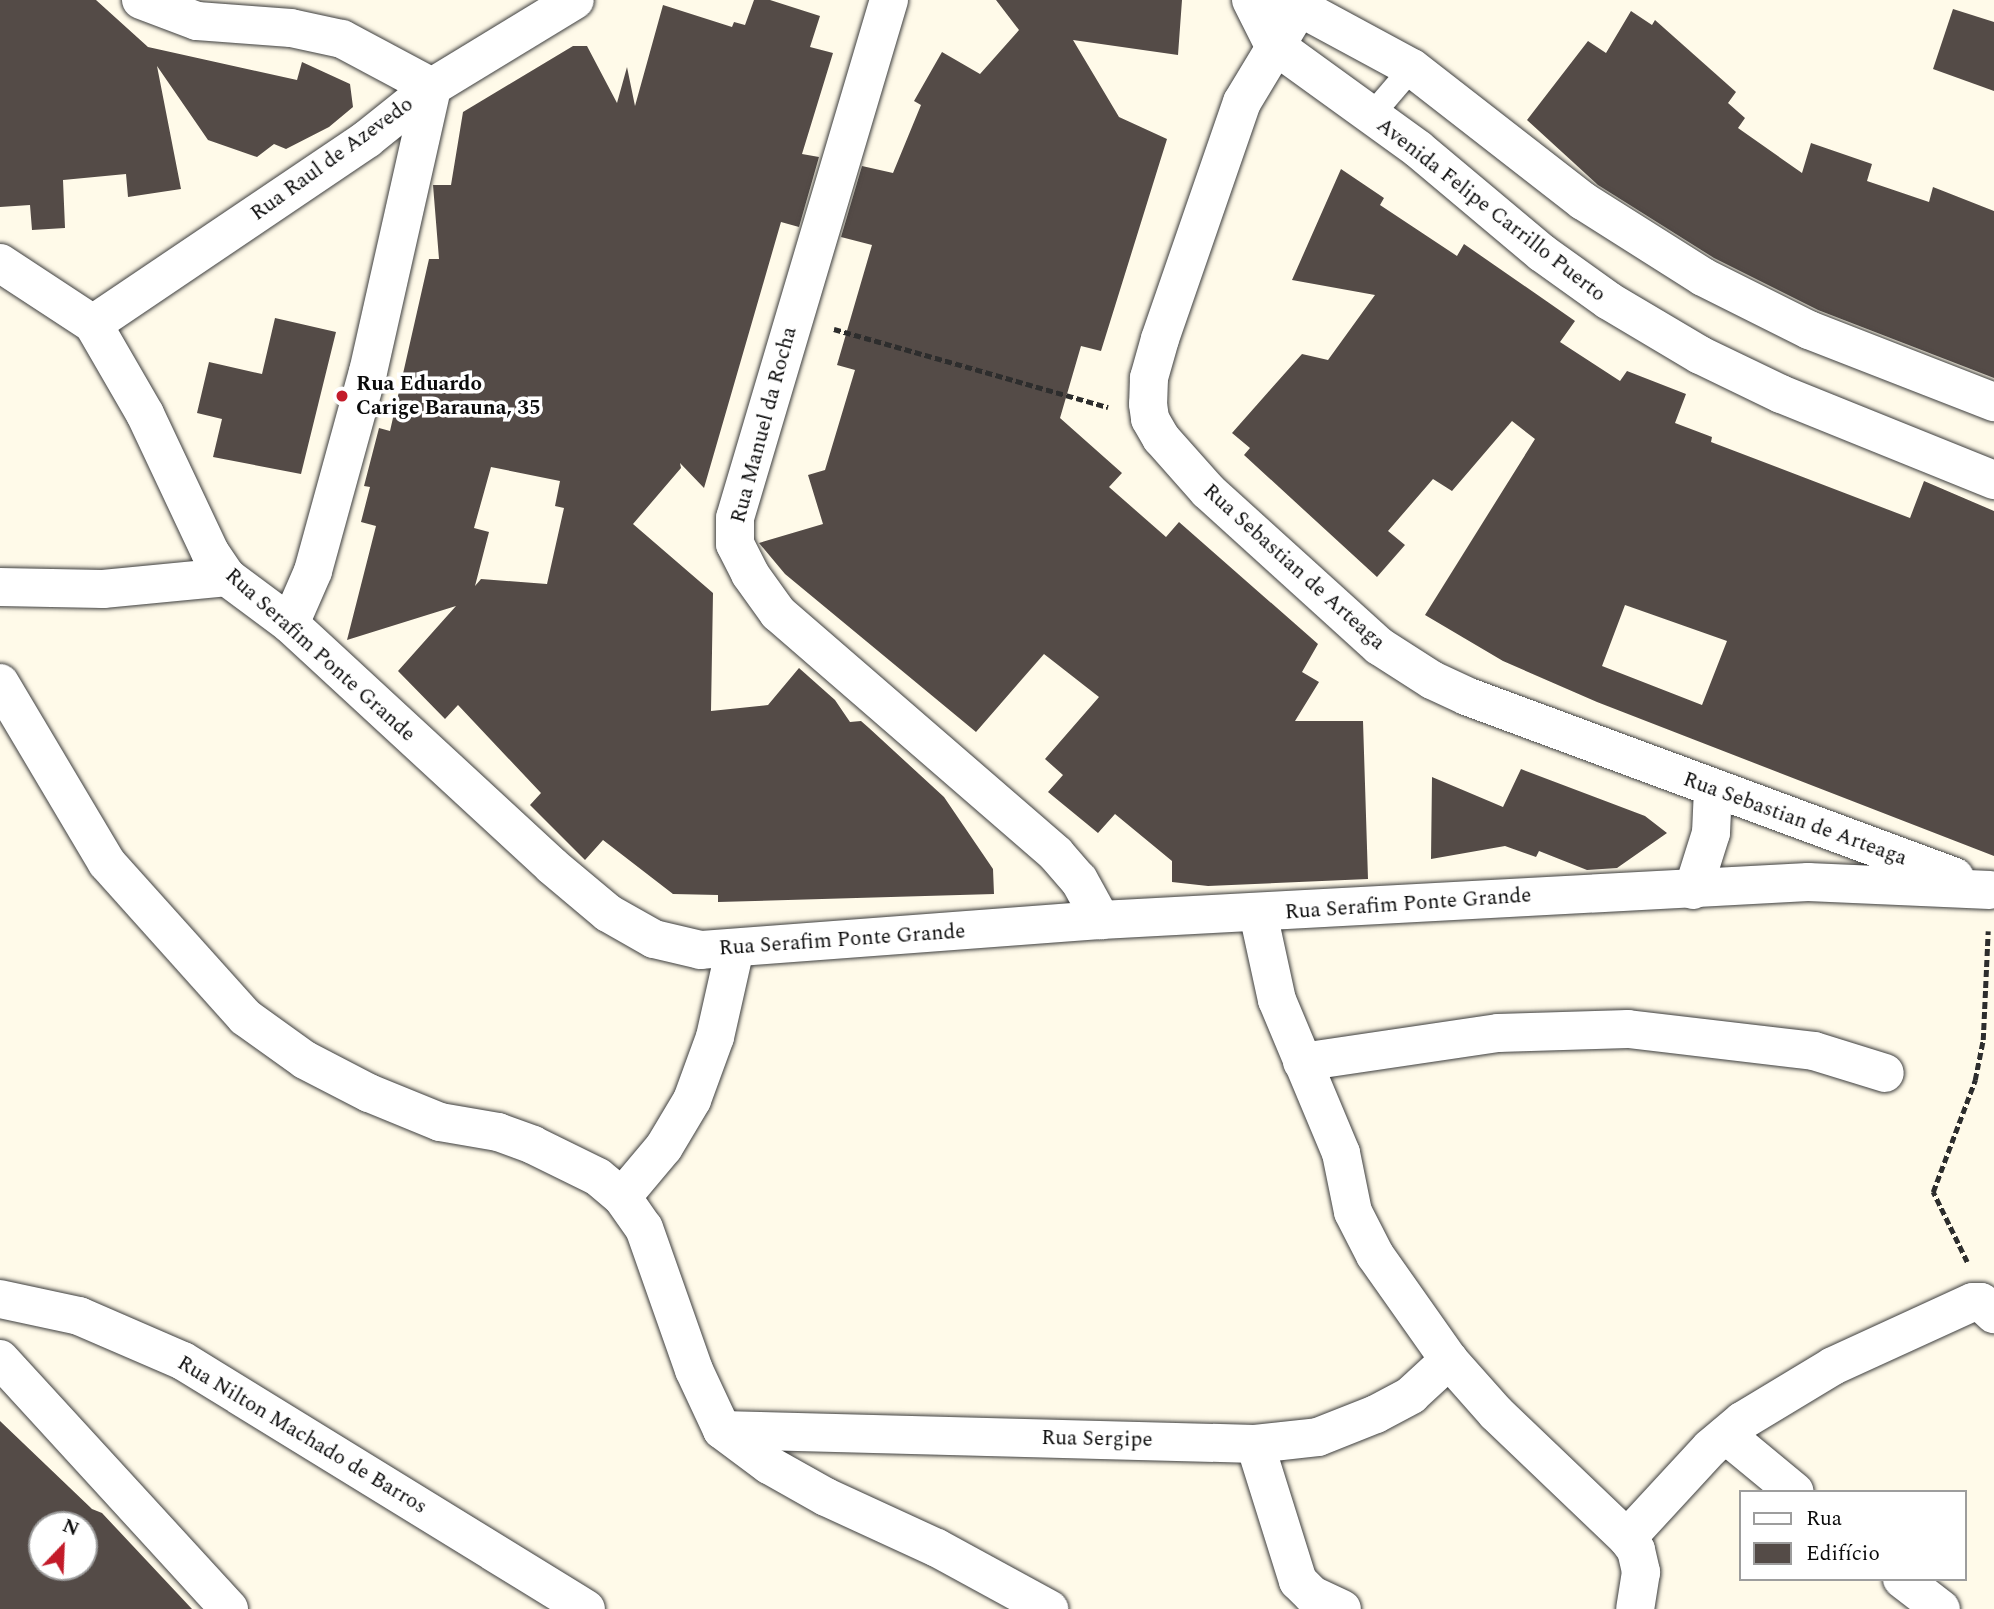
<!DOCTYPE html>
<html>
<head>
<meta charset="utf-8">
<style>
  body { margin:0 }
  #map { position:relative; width:1994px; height:1609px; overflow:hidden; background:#fffae9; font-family:Spectral,serif }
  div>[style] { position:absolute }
  .building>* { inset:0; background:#544b47 }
  .path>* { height:4.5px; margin-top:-2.25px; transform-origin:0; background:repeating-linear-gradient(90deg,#2d2d2d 0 7px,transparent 0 10.5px) }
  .roads { filter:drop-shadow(0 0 2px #3e3e3e) drop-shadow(0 0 2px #3e3e3e) }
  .service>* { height:24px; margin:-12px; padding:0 12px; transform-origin:12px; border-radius:12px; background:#fff }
  .minor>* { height:38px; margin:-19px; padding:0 19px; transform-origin:19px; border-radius:19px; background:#fff }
  .dots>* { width:19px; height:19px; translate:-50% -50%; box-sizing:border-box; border:4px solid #fff; border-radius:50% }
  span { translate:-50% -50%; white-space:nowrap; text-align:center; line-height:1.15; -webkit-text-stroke:7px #fff; paint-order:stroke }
  .street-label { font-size:21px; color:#0b0b0b }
  .poi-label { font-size:21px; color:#0b0b0b; font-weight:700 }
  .left { translate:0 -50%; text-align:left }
  .legend { position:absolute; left:1739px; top:1490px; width:228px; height:91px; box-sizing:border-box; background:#fff; border:2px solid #9d9d9d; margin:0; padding:9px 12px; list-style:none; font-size:21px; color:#0b0b0b }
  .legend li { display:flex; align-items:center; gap:14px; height:35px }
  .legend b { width:35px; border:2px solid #9d9d9d }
  .north { position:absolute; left:28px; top:1511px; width:70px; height:70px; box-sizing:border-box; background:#fff; border:2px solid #9d9d9d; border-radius:50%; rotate:23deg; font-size:19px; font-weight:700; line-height:28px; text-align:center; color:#0b0b0b }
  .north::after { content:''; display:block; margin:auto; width:24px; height:32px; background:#c31b29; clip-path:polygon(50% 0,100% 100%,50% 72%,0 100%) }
</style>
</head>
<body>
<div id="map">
  <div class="building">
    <div style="clip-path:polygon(0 0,96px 0,148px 47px,297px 80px,302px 62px,350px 84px,353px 107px,329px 127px,286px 149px,274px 144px,257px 157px,208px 140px,157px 66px,181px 189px,128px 197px,126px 174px,63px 180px,65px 228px,32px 230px,30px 205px,0 207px)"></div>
    <div style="clip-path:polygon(evenodd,754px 0,770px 0,820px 16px,810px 47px,833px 53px,802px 154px,819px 157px,799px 227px,781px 222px,704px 488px,680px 463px,681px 468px,633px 524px,713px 593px,711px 711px,768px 705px,799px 668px,835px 700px,850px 722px,861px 721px,869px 728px,944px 797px,993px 869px,994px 894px,718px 902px,718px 895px,673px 894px,603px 840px,585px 860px,530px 805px,541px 793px,458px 705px,445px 719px,398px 671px,456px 606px,347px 640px,376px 526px,361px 522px,370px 487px,364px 486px,379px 428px,390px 431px,429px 259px,439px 259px,433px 185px,451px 185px,463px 112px,573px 46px,587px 46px,617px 103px,627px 67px,635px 106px,663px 5px,732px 27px,734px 22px,745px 25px,754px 0,491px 467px,560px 481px,555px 506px,564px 508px,547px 584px,481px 579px,475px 586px,489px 532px,474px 528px,491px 467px)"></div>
    <div style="clip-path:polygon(996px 0,1182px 0,1178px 55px,1073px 40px,1119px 117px,1167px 139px,1101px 351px,1081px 346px,1060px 418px,1122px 473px,1109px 487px,1166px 537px,1179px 522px,1318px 644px,1302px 672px,1319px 682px,1295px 721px,1363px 721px,1368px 879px,1208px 886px,1172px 882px,1172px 861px,1115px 814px,1098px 833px,1048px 792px,1063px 775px,1045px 759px,1099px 697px,1044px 654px,976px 732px,785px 574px,759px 543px,823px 524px,808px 475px,825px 470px,855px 370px,837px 365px,872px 245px,841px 237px,862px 166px,893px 173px,921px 105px,914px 101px,942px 52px,980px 74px,1019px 30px)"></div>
    <div style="clip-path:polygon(1953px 9px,1994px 22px,1994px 91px,1933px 69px)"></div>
    <div style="clip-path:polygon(1631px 11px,1652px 25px,1655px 20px,1736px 92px,1728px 103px,1745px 118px,1738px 128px,1802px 173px,1811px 143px,1872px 164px,1867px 181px,1929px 202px,1933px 187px,1994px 211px,1994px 378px,1818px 310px,1714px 258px,1598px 185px,1527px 120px,1588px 41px,1606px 53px)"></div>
    <div style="clip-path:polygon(evenodd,1341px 169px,1384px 198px,1380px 205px,1457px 256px,1464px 244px,1575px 321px,1560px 342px,1620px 381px,1627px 371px,1686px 394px,1675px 423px,1712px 437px,1711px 442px,1910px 518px,1924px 481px,1994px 511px,1994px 856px,1597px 702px,1503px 661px,1425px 615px,1535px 439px,1512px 421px,1452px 491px,1433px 479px,1388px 531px,1405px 545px,1377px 577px,1244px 455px,1250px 448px,1232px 433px,1302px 354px,1328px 360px,1375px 295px,1292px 280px,1341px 169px,1625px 605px,1727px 641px,1702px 705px,1602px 666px,1625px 605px)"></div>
    <div style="clip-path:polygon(275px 318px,336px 332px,301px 474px,213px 457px,222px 419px,197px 413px,209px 362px,262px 374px)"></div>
    <div style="clip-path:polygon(1521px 769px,1645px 816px,1667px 833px,1617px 868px,1587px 870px,1539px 851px,1536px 857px,1505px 846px,1431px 859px,1432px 777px,1503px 807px)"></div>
    <div style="clip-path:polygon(evenodd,0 1421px,92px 1509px,102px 1513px,192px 1609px,0 1609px,0 1421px,42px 1525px,84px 1525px,84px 1567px,42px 1567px,42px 1525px)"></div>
  </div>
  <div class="path">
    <div style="left:834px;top:329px;width:285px;rotate:15.9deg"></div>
    <div style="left:1967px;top:1262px;width:78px;rotate:-115.9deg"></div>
    <div style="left:1933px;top:1192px;width:120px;rotate:-69.4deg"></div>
    <div style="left:1975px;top:1080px;width:41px;rotate:-78.7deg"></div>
    <div style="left:1983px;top:1040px;width:109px;rotate:-87.4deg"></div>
  </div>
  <div class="roads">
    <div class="service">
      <div style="left:1370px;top:117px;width:65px;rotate:-49.4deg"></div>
    </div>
    <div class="minor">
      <div style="left:141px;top:0;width:60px;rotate:20.6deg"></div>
      <div style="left:197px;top:21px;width:94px;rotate:4.3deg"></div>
      <div style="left:291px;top:28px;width:52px;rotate:12.2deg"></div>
      <div style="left:342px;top:39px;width:102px;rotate:28.1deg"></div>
      <div style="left:889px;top:0;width:540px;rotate:106.56deg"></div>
      <div style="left:735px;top:518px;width:26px;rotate:90deg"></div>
      <div style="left:735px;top:544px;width:34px;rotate:63deg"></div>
      <div style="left:750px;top:574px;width:48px;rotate:54.3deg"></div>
      <div style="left:778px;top:613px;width:368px;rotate:40.9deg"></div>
      <div style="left:1056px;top:854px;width:35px;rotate:49deg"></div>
      <div style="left:1079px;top:880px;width:46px;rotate:61.2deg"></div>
      <div style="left:1251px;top:0;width:49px;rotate:63.4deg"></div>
      <div style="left:1273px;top:44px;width:179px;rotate:35.9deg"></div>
      <div style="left:1418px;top:149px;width:162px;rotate:40deg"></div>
      <div style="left:1542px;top:253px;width:82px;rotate:35.6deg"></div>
      <div style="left:1609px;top:301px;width:106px;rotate:30.7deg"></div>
      <div style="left:1700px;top:355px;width:90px;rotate:25.7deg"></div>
      <div style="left:1781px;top:394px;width:230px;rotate:22deg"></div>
      <div style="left:1286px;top:0;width:143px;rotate:28.4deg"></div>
      <div style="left:1412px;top:68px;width:217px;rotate:37.9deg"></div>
      <div style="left:1583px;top:201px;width:142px;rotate:32.3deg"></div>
      <div style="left:1703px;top:277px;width:119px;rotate:26.6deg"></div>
      <div style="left:1809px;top:330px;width:199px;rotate:21.3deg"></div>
      <div style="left:1300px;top:6px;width:112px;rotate:121.1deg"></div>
      <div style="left:1242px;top:102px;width:251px;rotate:109.1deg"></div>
      <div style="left:1160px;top:339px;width:41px;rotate:105.8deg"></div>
      <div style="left:1149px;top:378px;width:26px;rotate:92deg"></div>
      <div style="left:1148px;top:404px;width:15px;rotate:82deg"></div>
      <div style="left:1150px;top:419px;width:22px;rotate:60deg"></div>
      <div style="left:1161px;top:438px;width:71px;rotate:48.4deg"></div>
      <div style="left:1208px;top:491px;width:231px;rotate:42.2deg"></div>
      <div style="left:1379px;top:646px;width:63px;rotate:32.7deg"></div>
      <div style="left:1432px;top:680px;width:38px;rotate:25deg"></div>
      <div style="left:1466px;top:696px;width:521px;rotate:20.31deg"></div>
      <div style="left:0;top:263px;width:111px;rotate:33.3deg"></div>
      <div style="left:93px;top:324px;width:104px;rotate:60deg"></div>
      <div style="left:145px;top:414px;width:153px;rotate:64.8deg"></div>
      <div style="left:210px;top:552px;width:30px;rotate:56deg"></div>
      <div style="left:227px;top:577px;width:79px;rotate:36.7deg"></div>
      <div style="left:290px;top:624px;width:357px;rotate:42.7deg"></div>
      <div style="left:552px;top:866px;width:73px;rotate:40deg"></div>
      <div style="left:608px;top:913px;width:53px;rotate:29.5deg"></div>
      <div style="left:654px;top:939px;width:48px;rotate:13.2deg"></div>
      <div style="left:701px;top:950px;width:401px;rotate:-4.3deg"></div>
      <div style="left:1101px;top:920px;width:708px;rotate:-3.08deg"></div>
      <div style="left:1808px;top:882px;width:182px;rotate:2.5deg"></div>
      <div style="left:93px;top:324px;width:331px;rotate:-34deg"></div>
      <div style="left:367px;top:139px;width:83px;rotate:-38.7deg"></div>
      <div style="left:432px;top:87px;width:167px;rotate:-31.3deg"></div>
      <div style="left:0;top:587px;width:103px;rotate:1.1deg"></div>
      <div style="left:103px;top:589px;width:125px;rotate:-5.5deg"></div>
      <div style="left:290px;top:624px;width:58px;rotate:-66.5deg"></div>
      <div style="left:313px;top:571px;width:206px;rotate:-74.6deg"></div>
      <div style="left:368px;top:372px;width:292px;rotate:-77.3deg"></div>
      <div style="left:0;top:683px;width:209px;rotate:59.3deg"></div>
      <div style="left:107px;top:863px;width:207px;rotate:48.1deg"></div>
      <div style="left:245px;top:1017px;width:74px;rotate:35.6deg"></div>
      <div style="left:305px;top:1060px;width:72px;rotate:27.3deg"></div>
      <div style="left:369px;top:1093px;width:77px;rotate:22.2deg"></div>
      <div style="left:440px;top:1122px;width:59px;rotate:9.8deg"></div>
      <div style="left:498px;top:1132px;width:37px;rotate:20deg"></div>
      <div style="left:533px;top:1145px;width:72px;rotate:26.2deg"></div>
      <div style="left:598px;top:1177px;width:31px;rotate:40deg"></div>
      <div style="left:622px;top:1197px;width:38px;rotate:55deg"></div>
      <div style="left:644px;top:1228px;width:151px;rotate:70.6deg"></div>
      <div style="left:694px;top:1370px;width:66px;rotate:65deg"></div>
      <div style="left:722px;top:1430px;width:59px;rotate:36.7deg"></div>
      <div style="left:769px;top:1465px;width:65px;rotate:29.3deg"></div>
      <div style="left:826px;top:1497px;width:122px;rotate:24.7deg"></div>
      <div style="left:937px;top:1548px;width:128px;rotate:28.6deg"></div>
      <div style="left:1693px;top:890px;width:60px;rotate:-72.5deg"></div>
      <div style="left:1711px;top:833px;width:44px;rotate:-87.4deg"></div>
      <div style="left:1258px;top:913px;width:89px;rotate:77.7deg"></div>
      <div style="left:1277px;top:1000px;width:166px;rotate:67.3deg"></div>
      <div style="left:1341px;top:1153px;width:60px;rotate:78.5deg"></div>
      <div style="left:1353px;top:1212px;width:48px;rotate:62.9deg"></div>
      <div style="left:1375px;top:1255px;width:128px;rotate:54.8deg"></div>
      <div style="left:1449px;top:1360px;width:71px;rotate:48.4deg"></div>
      <div style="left:1496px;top:1413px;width:181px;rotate:43.7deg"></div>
      <div style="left:1627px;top:1538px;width:15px;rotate:53deg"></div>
      <div style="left:1636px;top:1550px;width:23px;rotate:77deg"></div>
      <div style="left:1641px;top:1572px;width:37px;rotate:99deg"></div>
      <div style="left:1302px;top:1062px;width:198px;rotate:-8.4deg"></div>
      <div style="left:1498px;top:1033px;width:130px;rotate:-1.8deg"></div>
      <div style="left:1628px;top:1029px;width:187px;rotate:6.7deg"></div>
      <div style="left:1814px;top:1051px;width:74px;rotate:17.2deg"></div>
      <div style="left:622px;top:1197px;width:65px;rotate:-50deg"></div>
      <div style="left:664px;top:1147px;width:55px;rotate:-59.2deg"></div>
      <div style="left:692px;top:1100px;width:67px;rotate:-69.9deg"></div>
      <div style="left:715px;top:1037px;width:91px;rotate:-77.3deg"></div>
      <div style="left:0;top:1299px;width:81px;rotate:12.1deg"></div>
      <div style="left:79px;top:1316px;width:113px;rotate:23.4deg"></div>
      <div style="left:183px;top:1361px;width:473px;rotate:31.6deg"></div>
      <div style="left:0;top:1359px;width:339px;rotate:47.5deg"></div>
      <div style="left:722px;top:1430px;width:533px;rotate:1.5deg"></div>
      <div style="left:1255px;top:1444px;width:63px;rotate:-6.3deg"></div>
      <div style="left:1318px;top:1437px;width:62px;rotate:-21.6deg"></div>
      <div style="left:1376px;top:1414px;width:40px;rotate:-28deg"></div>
      <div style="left:1411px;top:1395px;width:52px;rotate:-42.6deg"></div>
      <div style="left:1726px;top:1435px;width:89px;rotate:39.6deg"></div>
      <div style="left:1255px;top:1444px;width:144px;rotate:72.6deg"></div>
      <div style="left:1298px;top:1581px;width:20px;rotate:45deg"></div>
      <div style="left:1312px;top:1595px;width:33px;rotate:25deg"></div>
      <div style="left:1627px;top:1538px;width:122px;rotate:-47.3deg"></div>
      <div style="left:1710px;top:1448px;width:42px;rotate:-40.2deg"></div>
      <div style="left:1742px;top:1421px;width:106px;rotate:-31.1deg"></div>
      <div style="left:1833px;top:1366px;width:154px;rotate:-24.6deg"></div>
      <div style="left:1973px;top:1302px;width:8px"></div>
      <div style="left:1981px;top:1302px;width:18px;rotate:43deg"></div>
      <div style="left:1902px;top:1579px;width:49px;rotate:37.6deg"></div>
    </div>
  </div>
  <div class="dots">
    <div style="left:342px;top:396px;background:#c31b29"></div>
  </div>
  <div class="street-label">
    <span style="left:332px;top:159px;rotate:-36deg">Rua Raul de Azevedo</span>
    <span style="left:1491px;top:210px;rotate:38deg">Avenida Felipe Carrillo Puerto</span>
    <span style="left:764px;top:425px;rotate:-75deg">Rua Manuel da Rocha</span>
    <span style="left:1294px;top:567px;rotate:42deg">Rua Sebastian de Arteaga</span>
    <span style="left:320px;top:655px;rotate:42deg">Rua Serafim Ponte Grande</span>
    <span style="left:1795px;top:819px;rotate:20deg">Rua Sebastian de Arteaga</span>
    <span style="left:1408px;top:904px;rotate:-4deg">Rua Serafim Ponte Grande</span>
    <span style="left:842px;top:940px;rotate:-4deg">Rua Serafim Ponte Grande</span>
    <span style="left:302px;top:1435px;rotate:31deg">Rua Nilton Machado de Barros</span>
    <span style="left:1097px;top:1439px;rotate:1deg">Rua Sergipe</span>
  </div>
  <div class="poi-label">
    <span class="left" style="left:356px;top:396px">Rua Eduardo<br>Carige Barauna, 35</span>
  </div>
  <ul class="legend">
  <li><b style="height:9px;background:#fff"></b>Rua</li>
  <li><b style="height:19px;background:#544b47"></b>Edifício</li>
  </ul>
  <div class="north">N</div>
</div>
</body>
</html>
